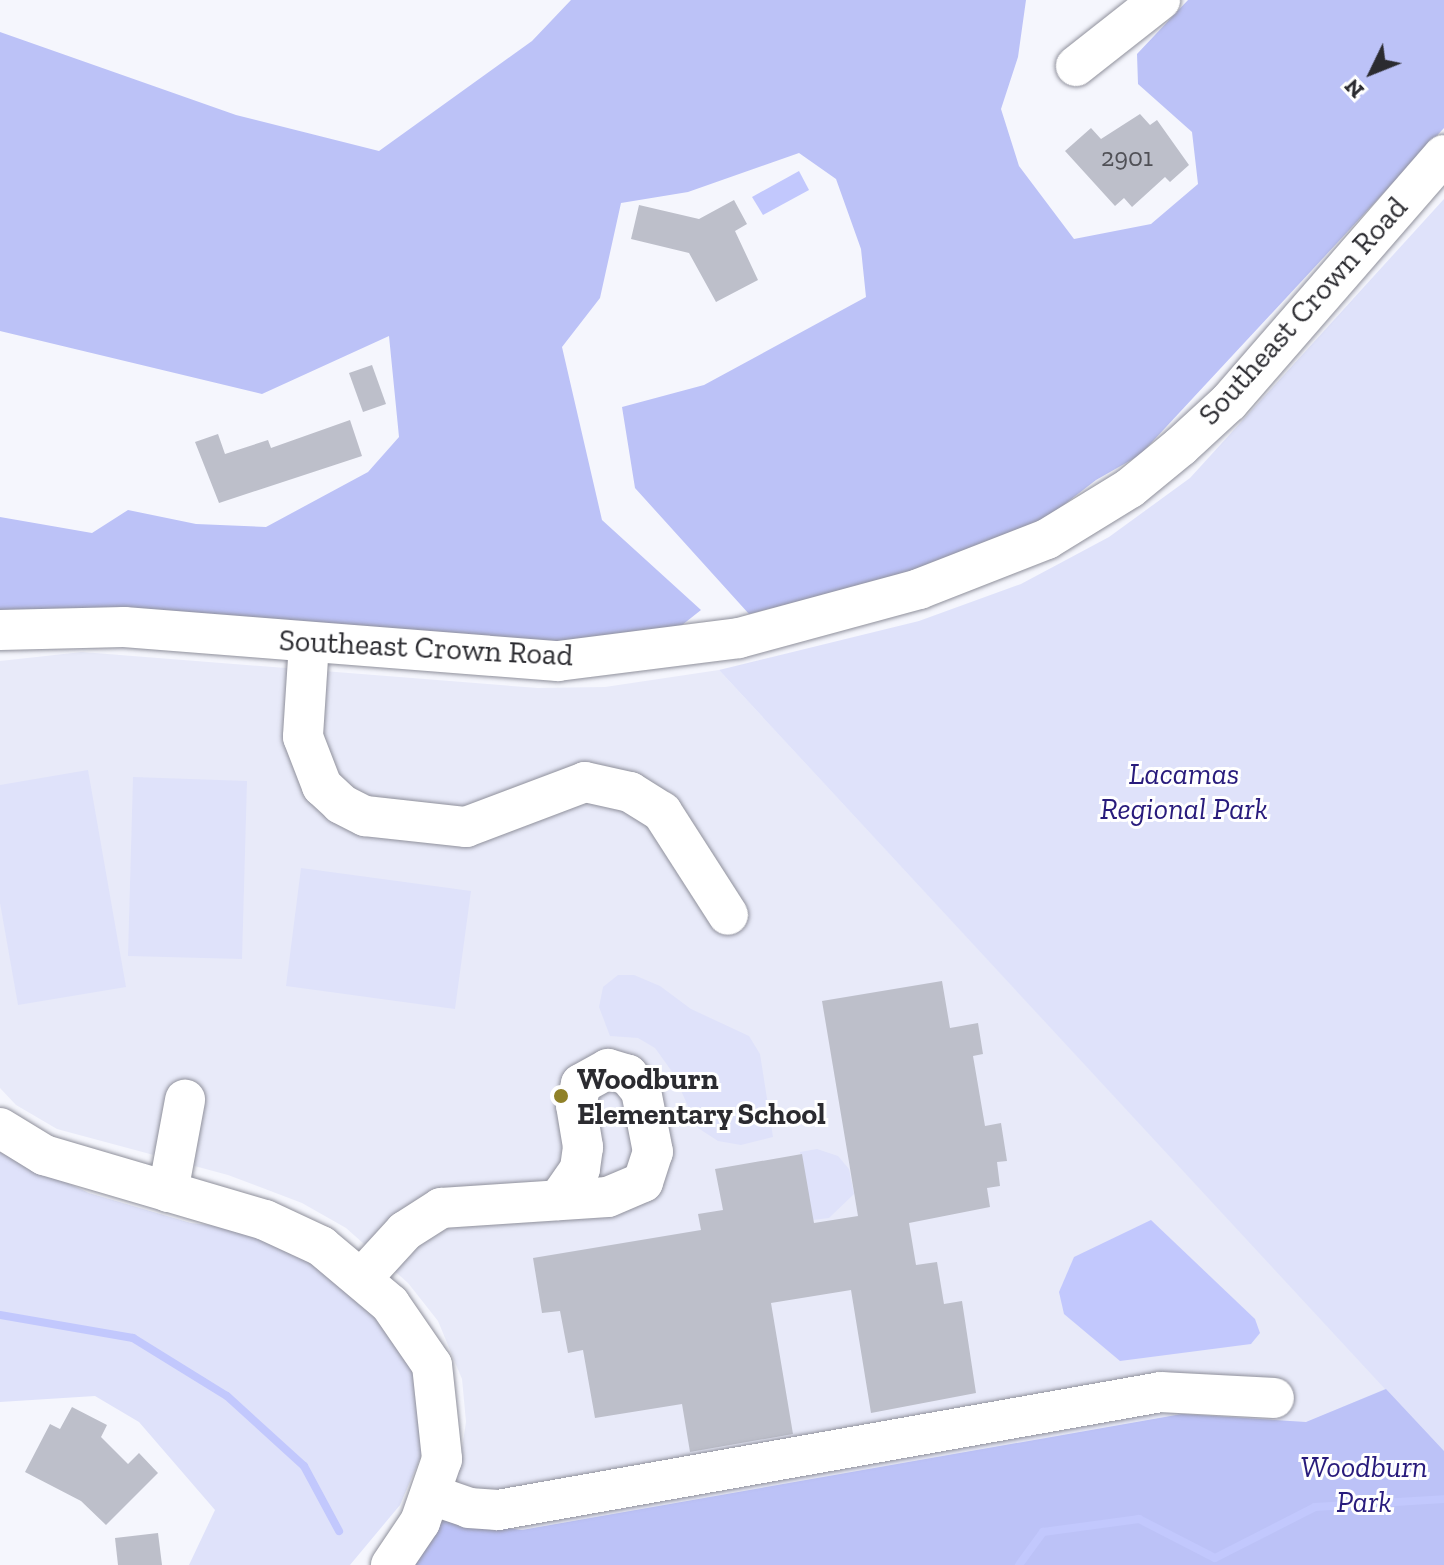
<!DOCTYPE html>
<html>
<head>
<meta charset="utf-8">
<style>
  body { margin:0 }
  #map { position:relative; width:1444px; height:1565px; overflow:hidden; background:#f5f6fd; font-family:"Zilla Slab",serif }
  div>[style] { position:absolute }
  .built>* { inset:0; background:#e8eaf9 }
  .green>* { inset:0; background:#dfe2fa }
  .forest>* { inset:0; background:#bcc2f7 }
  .water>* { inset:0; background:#c2c8fd }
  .stream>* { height:8px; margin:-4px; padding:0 4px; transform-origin:4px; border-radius:4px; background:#c2c8fd }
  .building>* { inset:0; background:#bdbfca }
  .roads { filter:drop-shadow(0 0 2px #8f909b) drop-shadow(0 0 2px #8f909b) }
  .minor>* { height:40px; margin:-20px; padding:0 20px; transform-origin:20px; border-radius:20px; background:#fff }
  .dots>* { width:22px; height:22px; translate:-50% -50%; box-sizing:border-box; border:4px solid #fff; border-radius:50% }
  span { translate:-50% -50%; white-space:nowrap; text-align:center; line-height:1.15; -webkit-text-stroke:6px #fff; paint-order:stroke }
  .number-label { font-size:26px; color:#505056 }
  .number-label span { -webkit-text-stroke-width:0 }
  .street-label { font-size:30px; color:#2b2b30 }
  .park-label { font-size:30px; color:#281b7c; font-style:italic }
  .poi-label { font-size:30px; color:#2b2b30; font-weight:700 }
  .left { translate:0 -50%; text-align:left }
  .north { position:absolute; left:1332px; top:32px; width:80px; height:80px; -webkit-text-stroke:6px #fff; paint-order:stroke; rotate:227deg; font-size:22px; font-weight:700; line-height:32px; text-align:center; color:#2b2b30 }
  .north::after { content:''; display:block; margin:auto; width:28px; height:36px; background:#2b2b30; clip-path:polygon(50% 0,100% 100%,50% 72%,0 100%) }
</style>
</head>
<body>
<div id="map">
  <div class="built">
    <div style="clip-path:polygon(82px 652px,538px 688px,605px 687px,719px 670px,1386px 1389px,1306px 1422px,1182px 1414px,522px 1530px,441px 1520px,458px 1474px,466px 1422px,462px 1379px,438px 1321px,408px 1283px,346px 1228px,302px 1203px,228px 1175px,57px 1129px,16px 1105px,0 1088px,0 661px)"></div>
  </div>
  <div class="green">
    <div style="clip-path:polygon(1444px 199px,1444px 1565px,403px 1565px,441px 1520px,522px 1530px,1182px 1414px,1306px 1422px,1385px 1389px,719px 670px,919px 621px,1021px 584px,1109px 537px,1190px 478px)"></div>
    <div style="clip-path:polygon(88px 770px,126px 987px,18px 1005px,0 903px,0 785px)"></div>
    <div style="clip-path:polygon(133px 777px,247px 781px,242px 959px,128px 956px)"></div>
    <div style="clip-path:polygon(301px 868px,471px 891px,455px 1009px,286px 986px)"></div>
    <div style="clip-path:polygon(618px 975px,634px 975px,660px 986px,691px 1009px,749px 1036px,760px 1054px,773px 1137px,741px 1145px,718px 1141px,698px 1128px,673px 1073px,655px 1048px,638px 1038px,610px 1036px,599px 1007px,603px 987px)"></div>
    <div style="clip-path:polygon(817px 1149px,838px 1156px,849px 1169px,854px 1194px,829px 1218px,813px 1220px,800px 1152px)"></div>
    <div style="clip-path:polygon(0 1152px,89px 1193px,191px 1223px,244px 1229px,289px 1248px,381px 1314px,419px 1381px,425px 1447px,400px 1505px,350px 1565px,189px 1565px,215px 1510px,139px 1422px,95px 1396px,0 1402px)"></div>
  </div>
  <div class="forest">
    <div style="clip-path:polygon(571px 0,1026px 0,1018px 57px,1001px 109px,1019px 166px,1074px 239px,1151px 224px,1198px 184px,1192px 132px,1138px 84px,1137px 54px,1188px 0,1444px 0,1444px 128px,1140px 455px,1096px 480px,1030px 531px,906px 575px,749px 614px,635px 488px,622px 407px,704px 385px,866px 297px,861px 249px,836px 179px,799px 153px,688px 192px,621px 203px,600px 298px,562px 347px,602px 520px,701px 610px,677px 629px,587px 643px,0 621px,0 517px,92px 533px,128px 510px,196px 524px,266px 527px,368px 472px,399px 437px,389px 336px,262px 394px,0 331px,0 32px,236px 115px,379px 151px,532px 41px)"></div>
    <div style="clip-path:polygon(1386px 1389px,1444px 1451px,1444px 1565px,403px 1565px,441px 1520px,522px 1530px,1182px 1414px,1306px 1422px)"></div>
  </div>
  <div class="water">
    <div style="clip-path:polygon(799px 171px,809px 190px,763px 215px,752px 197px)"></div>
    <div style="clip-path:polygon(1151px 1220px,1255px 1319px,1260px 1333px,1251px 1344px,1120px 1361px,1064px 1314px,1059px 1292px,1074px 1257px)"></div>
  </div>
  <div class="stream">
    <div style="left:0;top:1315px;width:135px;rotate:9.8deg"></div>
    <div style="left:133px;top:1338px;width:110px;rotate:31.7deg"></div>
    <div style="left:227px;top:1396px;width:104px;rotate:42.3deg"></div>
    <div style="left:304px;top:1466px;width:74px;rotate:61.7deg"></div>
    <div style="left:1019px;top:1565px;width:41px;rotate:-54deg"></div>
    <div style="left:1043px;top:1532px;width:97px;rotate:-7.7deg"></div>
    <div style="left:1139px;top:1519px;width:85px;rotate:27.2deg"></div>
    <div style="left:1215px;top:1558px;width:112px;rotate:-27deg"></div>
    <div style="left:1315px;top:1507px;width:129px;rotate:-3.5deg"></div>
  </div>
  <div class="building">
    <div style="clip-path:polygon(1140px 114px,1150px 125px,1157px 120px,1189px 165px,1170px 182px,1165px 177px,1132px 207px,1124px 198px,1115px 206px,1065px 151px,1091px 128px,1101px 139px)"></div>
    <div style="clip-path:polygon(734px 200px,747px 224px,735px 231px,758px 280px,716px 302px,689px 253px,631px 239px,639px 205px,699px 219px)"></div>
    <div style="clip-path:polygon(372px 365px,386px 404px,363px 412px,349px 373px)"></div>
    <div style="clip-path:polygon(350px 420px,362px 456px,219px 503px,195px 442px,218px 434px,225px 454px,268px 440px,271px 448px)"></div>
    <div style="clip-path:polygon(942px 981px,950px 1028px,978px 1023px,983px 1054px,973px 1056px,985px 1126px,1001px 1123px,1007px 1161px,997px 1162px,1000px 1186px,987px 1188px,990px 1207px,909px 1223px,916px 1265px,937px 1262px,944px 1304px,962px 1301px,976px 1393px,871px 1413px,851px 1290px,771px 1303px,793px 1434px,690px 1452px,682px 1404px,595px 1418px,583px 1350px,568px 1353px,560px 1311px,542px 1313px,533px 1258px,701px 1230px,698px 1214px,723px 1210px,715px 1169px,802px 1154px,814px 1223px,858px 1216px,822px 1001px)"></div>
    <div style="clip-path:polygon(72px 1407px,107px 1425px,101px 1437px,128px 1464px,139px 1453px,158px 1473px,106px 1525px,81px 1501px,25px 1472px,50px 1424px,60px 1429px)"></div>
    <div style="clip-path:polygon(158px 1533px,162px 1565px,118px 1565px,115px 1538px)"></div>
  </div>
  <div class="roads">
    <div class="minor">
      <div style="left:1076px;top:66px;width:107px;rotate:-38.2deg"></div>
      <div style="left:0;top:630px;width:124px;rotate:-1.4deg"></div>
      <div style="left:124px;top:627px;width:435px;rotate:4.5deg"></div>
      <div style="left:558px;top:661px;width:182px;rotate:-7.2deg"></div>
      <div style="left:739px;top:638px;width:187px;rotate:-15.2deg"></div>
      <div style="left:919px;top:589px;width:137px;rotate:-21.3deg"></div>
      <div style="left:1047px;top:539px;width:97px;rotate:-31.6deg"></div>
      <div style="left:1130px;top:488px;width:65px;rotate:-39.4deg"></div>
      <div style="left:1180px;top:447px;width:67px;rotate:-42.6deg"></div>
      <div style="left:1229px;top:402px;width:327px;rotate:-49deg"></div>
      <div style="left:309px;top:643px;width:94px;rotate:93.7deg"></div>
      <div style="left:303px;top:737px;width:53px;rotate:68.8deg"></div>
      <div style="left:322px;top:786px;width:26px;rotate:43deg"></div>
      <div style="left:341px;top:804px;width:27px;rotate:27deg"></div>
      <div style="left:365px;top:816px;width:102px;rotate:6.2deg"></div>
      <div style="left:466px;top:827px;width:127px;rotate:-20.7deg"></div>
      <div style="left:585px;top:782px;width:46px;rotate:12.5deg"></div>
      <div style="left:630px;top:792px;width:38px;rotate:32deg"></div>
      <div style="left:662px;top:812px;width:122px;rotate:57.3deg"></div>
      <div style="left:0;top:1128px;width:52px;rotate:31.5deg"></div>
      <div style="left:44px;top:1155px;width:230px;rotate:16.4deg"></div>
      <div style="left:265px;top:1220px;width:62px;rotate:24.9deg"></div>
      <div style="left:321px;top:1246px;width:90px;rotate:40deg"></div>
      <div style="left:390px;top:1304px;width:74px;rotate:55.5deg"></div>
      <div style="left:432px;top:1365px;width:95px;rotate:83.9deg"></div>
      <div style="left:442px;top:1459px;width:67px;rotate:109.2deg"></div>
      <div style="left:420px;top:1522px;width:52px;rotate:124deg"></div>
      <div style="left:168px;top:1192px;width:94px;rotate:-79.5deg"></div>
      <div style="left:362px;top:1278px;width:64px;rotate:-47.5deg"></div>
      <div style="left:405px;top:1231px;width:43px;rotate:-32.6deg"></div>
      <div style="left:441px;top:1208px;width:167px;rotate:-3.8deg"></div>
      <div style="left:608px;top:1197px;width:38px;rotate:-23deg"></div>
      <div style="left:643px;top:1182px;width:32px;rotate:-72deg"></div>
      <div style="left:653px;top:1152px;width:62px;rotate:-101.1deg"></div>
      <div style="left:641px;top:1091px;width:21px;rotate:-129deg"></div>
      <div style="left:628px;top:1075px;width:21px;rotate:-163deg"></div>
      <div style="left:608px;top:1069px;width:31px;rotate:151deg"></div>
      <div style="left:581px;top:1084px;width:22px;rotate:103deg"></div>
      <div style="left:576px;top:1105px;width:43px;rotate:80.5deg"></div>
      <div style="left:583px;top:1147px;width:22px;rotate:98deg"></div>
      <div style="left:580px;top:1169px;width:38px;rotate:125deg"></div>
      <div style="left:432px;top:1495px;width:39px;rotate:19deg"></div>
      <div style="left:469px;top:1508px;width:29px;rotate:4deg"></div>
      <div style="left:498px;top:1510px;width:673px;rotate:-10.09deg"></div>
      <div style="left:1161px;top:1392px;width:113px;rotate:3deg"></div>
    </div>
  </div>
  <div class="dots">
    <div style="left:561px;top:1096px;background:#908128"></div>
  </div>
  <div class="number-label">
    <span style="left:1127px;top:158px">2901</span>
  </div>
  <div class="street-label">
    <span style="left:1303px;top:311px;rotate:-48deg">Southeast Crown Road</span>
    <span style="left:426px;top:648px;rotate:3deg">Southeast Crown Road</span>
  </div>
  <div class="park-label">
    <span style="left:1184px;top:791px">Lacamas<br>Regional Park</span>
    <span style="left:1364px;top:1484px">Woodburn<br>Park</span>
  </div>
  <div class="poi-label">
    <span class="left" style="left:577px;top:1096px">Woodburn<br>Elementary School</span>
  </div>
  <div class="north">N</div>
</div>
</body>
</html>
